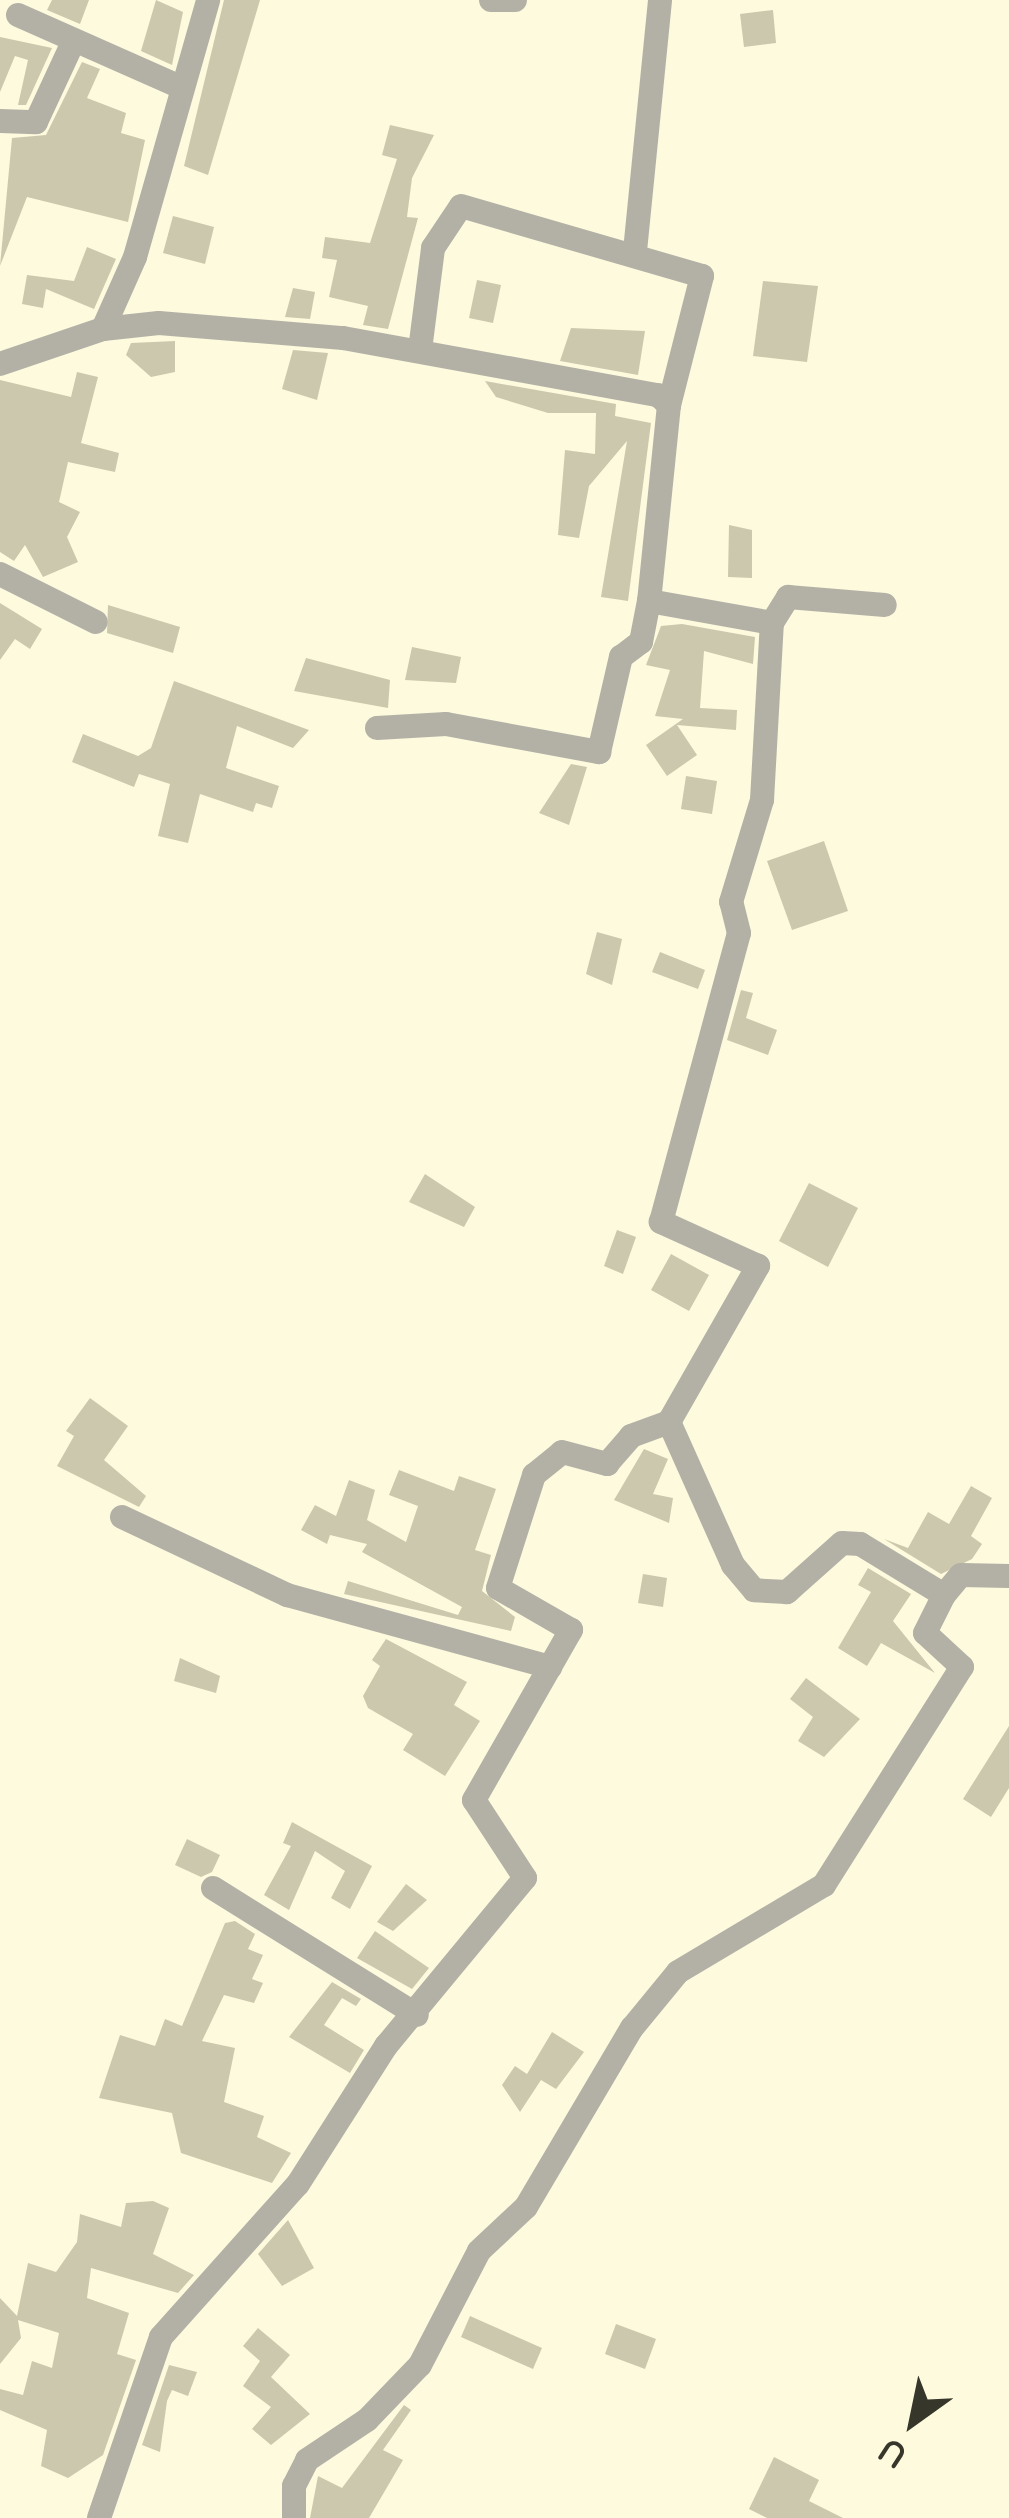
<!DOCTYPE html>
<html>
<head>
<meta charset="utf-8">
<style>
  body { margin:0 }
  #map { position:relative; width:1009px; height:2518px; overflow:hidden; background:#fdfade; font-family:"Varela Round",sans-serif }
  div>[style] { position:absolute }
  .building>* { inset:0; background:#ccc8ad }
  .minor>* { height:24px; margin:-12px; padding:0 12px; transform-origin:12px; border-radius:12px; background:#b3b1a5 }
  span { translate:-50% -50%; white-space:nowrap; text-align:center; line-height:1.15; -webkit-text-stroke:10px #fdfade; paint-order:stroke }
  .north { position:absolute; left:853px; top:2362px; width:120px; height:120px; -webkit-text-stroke:9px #fdfade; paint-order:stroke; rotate:213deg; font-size:33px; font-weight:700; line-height:48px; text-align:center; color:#37362b }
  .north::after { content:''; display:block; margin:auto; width:42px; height:54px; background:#37362b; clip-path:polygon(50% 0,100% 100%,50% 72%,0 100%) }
</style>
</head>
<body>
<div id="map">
  <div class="building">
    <div style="clip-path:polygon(52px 0,89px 0,80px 24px,47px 10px)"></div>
    <div style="clip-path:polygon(156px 0,183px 12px,172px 65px,141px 51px)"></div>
    <div style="clip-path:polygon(224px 0,260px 0,208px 175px,184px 166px)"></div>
    <div style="clip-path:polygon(773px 10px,776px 43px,744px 47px,740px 14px)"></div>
    <div style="clip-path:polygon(0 37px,52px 48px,26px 105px,18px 105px,28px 60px,15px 56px,0 92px)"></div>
    <div style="clip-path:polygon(82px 62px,100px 69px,87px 98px,126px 113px,121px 133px,145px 140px,128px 222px,27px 197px,0 266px,12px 138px,46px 135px)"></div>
    <div style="clip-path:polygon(390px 125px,434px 135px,412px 178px,407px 217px,418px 218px,388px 329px,363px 325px,368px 306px,329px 297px,337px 260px,322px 258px,325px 237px,370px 243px,397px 159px,382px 155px)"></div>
    <div style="clip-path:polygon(173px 216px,214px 227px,205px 264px,163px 253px)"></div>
    <div style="clip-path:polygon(87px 247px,116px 259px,94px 309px,46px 289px,43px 308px,22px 304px,27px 275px,74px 281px)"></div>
    <div style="clip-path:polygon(477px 280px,501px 285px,493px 323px,469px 318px)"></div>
    <div style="clip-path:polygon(763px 281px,818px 286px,807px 362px,753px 356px)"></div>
    <div style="clip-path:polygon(293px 288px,315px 292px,310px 319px,285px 317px)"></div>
    <div style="clip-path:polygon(571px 328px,645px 331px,638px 375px,560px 361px)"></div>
    <div style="clip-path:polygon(175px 341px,175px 372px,151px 377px,126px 355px,131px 343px)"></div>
    <div style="clip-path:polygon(293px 350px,328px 353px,317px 400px,282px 389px)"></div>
    <div style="clip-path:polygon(77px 372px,98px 377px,81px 443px,119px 453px,115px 472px,68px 462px,59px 502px,80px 512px,67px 537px,78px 562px,43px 577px,25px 545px,14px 561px,0 552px,0 380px,71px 397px)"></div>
    <div style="clip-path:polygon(485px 381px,616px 404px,615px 416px,651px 423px,628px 601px,601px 597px,627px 441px,589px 486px,579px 538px,558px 535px,565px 450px,595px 454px,596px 413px,548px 413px,496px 397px)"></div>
    <div style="clip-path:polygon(729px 525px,752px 530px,752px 578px,728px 577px)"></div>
    <div style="clip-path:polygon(0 603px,42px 629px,30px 649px,15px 639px,0 660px)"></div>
    <div style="clip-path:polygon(108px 605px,180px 627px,173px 653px,107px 633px)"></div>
    <div style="clip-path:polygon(682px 624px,755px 637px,753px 664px,704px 651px,700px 708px,737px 710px,736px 730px,677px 725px,697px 755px,667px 776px,646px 745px,683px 719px,655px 716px,670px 670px,646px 665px,661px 626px)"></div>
    <div style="clip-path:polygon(412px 647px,461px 657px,456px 683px,405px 680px)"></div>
    <div style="clip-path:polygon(306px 658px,390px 680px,388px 708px,294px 691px)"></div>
    <div style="clip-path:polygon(174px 681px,309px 730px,293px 748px,237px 726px,226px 768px,279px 786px,272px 808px,256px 803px,253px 812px,200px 794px,188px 843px,158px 836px,170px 784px,139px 774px,134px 787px,72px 762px,83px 734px,138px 756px,151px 748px)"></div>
    <div style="clip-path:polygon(571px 764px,587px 767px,569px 825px,539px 813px)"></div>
    <div style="clip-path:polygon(686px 776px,717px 781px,712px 814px,681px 809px)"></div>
    <div style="clip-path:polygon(824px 841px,848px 911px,792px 930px,767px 861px)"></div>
    <div style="clip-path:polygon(597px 932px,622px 939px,612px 985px,586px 974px)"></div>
    <div style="clip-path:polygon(660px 952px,705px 970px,698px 989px,652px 972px)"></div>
    <div style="clip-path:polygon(741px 990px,753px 993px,746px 1018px,777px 1030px,768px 1055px,727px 1040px)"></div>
    <div style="clip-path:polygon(425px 1174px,475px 1207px,464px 1227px,409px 1202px)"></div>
    <div style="clip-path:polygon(809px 1183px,858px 1208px,828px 1267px,779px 1241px)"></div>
    <div style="clip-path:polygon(617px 1230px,636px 1237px,623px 1274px,604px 1266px)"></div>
    <div style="clip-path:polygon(671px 1254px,709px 1275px,689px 1311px,651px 1290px)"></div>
    <div style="clip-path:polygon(90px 1398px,128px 1426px,104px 1460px,146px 1496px,139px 1507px,57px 1466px,74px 1436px,66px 1431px)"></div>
    <div style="clip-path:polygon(644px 1449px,668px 1459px,653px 1494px,673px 1498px,669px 1523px,614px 1500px)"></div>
    <div style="clip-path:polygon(399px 1470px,454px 1491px,459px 1476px,496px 1489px,475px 1550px,491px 1555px,482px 1591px,515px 1617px,511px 1631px,344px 1594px,348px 1581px,458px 1615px,462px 1607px,362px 1552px,367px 1544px,330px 1535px,327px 1544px,301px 1530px,315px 1505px,336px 1516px,349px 1480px,375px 1490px,367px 1520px,406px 1542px,418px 1506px,389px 1495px)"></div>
    <div style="clip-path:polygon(971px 1486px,992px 1498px,971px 1536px,982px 1544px,972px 1559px,941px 1574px,884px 1539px,908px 1548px,928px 1512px,949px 1524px)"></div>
    <div style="clip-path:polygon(868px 1568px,911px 1594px,893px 1621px,935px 1673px,881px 1643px,867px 1666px,838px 1648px,871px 1592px,858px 1585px)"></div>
    <div style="clip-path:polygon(643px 1574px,667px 1578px,663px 1607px,638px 1603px)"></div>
    <div style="clip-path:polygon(386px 1639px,467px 1682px,454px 1705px,480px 1721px,445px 1776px,403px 1750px,413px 1734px,368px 1708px,363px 1696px,380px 1666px,372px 1660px)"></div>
    <div style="clip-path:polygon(180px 1658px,220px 1676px,216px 1693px,174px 1681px)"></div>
    <div style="clip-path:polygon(806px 1678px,860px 1719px,824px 1757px,798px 1741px,813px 1717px,790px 1699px)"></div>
    <div style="clip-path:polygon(1009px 1726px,1009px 1788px,991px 1817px,963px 1799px)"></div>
    <div style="clip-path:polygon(292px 1822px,372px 1866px,350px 1909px,331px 1898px,345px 1871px,315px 1851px,289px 1910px,264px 1895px,291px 1846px,283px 1843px)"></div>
    <div style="clip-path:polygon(187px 1839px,220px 1855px,212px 1872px,201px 1877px,175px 1865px)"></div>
    <div style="clip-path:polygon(406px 1884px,427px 1900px,393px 1931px,377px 1922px)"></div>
    <div style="clip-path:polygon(235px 1921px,255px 1934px,248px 1949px,263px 1955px,252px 1979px,263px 1983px,254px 2003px,224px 1995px,202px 2041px,235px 2048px,224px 2102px,264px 2116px,257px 2137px,291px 2153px,272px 2183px,181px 2153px,172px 2113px,99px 2098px,120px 2035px,155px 2046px,165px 2019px,182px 2026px,225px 1923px)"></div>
    <div style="clip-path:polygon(375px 1931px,429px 1968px,412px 1989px,357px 1958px)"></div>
    <div style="clip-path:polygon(332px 1982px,361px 1999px,356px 2006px,342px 1998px,324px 2025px,364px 2050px,350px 2073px,289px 2037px)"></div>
    <div style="clip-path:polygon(552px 2032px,584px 2052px,556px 2089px,541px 2080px,520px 2112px,502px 2085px,515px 2066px,527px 2074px)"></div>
    <div style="clip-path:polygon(153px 2201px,169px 2208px,153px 2254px,194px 2275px,178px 2293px,91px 2268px,87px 2298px,129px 2313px,117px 2354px,136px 2360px,103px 2455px,68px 2478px,41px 2466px,47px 2430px,0 2410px,0 2389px,23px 2395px,32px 2361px,52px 2368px,59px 2333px,18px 2320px,21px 2338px,0 2364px,0 2298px,17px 2316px,28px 2263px,56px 2272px,77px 2242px,80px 2214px,121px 2227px,126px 2203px)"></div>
    <div style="clip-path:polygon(288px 2220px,314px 2268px,282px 2286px,258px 2254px)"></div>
    <div style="clip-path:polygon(470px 2316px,542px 2348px,533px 2369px,461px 2337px)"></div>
    <div style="clip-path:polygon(616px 2324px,656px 2339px,645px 2369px,605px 2354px)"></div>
    <div style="clip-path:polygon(258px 2328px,290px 2355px,271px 2377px,310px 2414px,271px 2445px,252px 2429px,271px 2407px,243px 2386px,260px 2361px,243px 2346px)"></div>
    <div style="clip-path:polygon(169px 2365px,197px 2372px,188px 2396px,172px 2390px,167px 2401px,160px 2452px,142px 2445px)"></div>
    <div style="clip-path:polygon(404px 2405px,411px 2410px,383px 2450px,403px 2460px,369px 2518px,310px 2518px,318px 2476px,342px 2488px)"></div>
    <div style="clip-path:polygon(774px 2457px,819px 2480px,809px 2501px,843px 2518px,767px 2518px,749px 2509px)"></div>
  </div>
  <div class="minor">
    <div style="left:491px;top:0;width:24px"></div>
    <div style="left:18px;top:15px;width:175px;rotate:23.9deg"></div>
    <div style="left:0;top:121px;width:36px;rotate:2deg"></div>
    <div style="left:36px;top:122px;width:90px;rotate:-65.1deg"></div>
    <div style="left:635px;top:251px;width:252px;rotate:-84.3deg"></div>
    <div style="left:103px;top:329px;width:56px;rotate:-6.1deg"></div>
    <div style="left:159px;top:323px;width:185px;rotate:4.7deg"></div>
    <div style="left:343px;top:338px;width:320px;rotate:10.3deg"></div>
    <div style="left:658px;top:395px;width:15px;rotate:42deg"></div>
    <div style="left:669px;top:405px;width:197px;rotate:95.8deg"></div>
    <div style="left:649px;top:601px;width:125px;rotate:10.1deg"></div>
    <div style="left:420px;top:350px;width:103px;rotate:-82.7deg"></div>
    <div style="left:433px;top:248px;width:50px;rotate:-56.3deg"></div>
    <div style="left:461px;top:206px;width:251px;rotate:16.2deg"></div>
    <div style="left:702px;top:276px;width:133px;rotate:104.3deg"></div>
    <div style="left:0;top:364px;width:109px;rotate:-18.8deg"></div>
    <div style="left:103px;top:329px;width:79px;rotate:-66deg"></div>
    <div style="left:135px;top:257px;width:267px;rotate:-74.1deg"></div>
    <div style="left:0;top:574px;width:107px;rotate:26.6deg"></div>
    <div style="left:377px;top:728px;width:69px;rotate:-3.3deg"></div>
    <div style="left:446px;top:724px;width:156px;rotate:10.4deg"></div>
    <div style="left:599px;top:752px;width:98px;rotate:-77deg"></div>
    <div style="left:621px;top:657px;width:25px;rotate:-37deg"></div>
    <div style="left:641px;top:642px;width:42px;rotate:-79deg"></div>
    <div style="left:122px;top:1517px;width:183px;rotate:25.3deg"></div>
    <div style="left:287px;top:1595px;width:273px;rotate:15.3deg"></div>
    <div style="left:944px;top:1595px;width:26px;rotate:-50deg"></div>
    <div style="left:961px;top:1575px;width:48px;rotate:1.2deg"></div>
    <div style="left:213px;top:1888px;width:240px;rotate:31.9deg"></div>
    <div style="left:99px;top:2518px;width:191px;rotate:-71.1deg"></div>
    <div style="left:161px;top:2337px;width:205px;rotate:-48.2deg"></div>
    <div style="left:298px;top:2184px;width:164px;rotate:-57.5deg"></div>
    <div style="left:386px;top:2046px;width:218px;rotate:-50.4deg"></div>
    <div style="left:525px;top:1878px;width:93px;rotate:-123.2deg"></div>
    <div style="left:474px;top:1800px;width:196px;rotate:-60.3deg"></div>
    <div style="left:571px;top:1630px;width:84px;rotate:-150.1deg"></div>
    <div style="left:498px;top:1588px;width:119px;rotate:-72.3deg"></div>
    <div style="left:534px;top:1475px;width:36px;rotate:-39deg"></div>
    <div style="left:562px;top:1452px;width:47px;rotate:14.9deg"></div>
    <div style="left:607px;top:1464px;width:37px;rotate:-49deg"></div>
    <div style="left:631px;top:1436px;width:40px;rotate:-20.2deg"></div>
    <div style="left:294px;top:2518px;width:32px;rotate:-90deg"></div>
    <div style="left:294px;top:2486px;width:29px;rotate:-63deg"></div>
    <div style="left:307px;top:2460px;width:72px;rotate:-33.7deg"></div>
    <div style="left:367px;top:2420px;width:76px;rotate:-46.1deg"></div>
    <div style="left:420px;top:2365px;width:128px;rotate:-62.6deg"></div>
    <div style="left:479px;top:2251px;width:64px;rotate:-43.1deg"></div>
    <div style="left:526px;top:2207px;width:208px;rotate:-59.4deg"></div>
    <div style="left:632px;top:2028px;width:72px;rotate:-50.6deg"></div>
    <div style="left:678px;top:1972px;width:170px;rotate:-30.8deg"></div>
    <div style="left:824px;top:1885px;width:258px;rotate:-57.7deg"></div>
    <div style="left:962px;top:1667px;width:50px;rotate:-137.4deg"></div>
    <div style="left:925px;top:1633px;width:42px;rotate:-63.4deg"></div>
    <div style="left:944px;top:1595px;width:98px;rotate:-148.7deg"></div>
    <div style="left:860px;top:1544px;width:18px;rotate:-177deg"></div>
    <div style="left:842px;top:1543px;width:74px;rotate:138.3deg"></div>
    <div style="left:787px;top:1592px;width:33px;rotate:-177deg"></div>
    <div style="left:754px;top:1590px;width:33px;rotate:-130deg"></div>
    <div style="left:733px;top:1565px;width:157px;rotate:-114.1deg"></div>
    <div style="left:669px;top:1422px;width:180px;rotate:-60.3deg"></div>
    <div style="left:758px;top:1266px;width:107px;rotate:-155.6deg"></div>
    <div style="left:661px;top:1222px;width:299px;rotate:-74.9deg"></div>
    <div style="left:739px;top:933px;width:32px;rotate:-104deg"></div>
    <div style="left:731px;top:902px;width:107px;rotate:-73.1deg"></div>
    <div style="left:762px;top:800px;width:177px;rotate:-86.8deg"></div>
    <div style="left:772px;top:623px;width:31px;rotate:-58deg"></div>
    <div style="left:788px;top:597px;width:97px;rotate:4.7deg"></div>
  </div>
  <div class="north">U</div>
</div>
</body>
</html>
